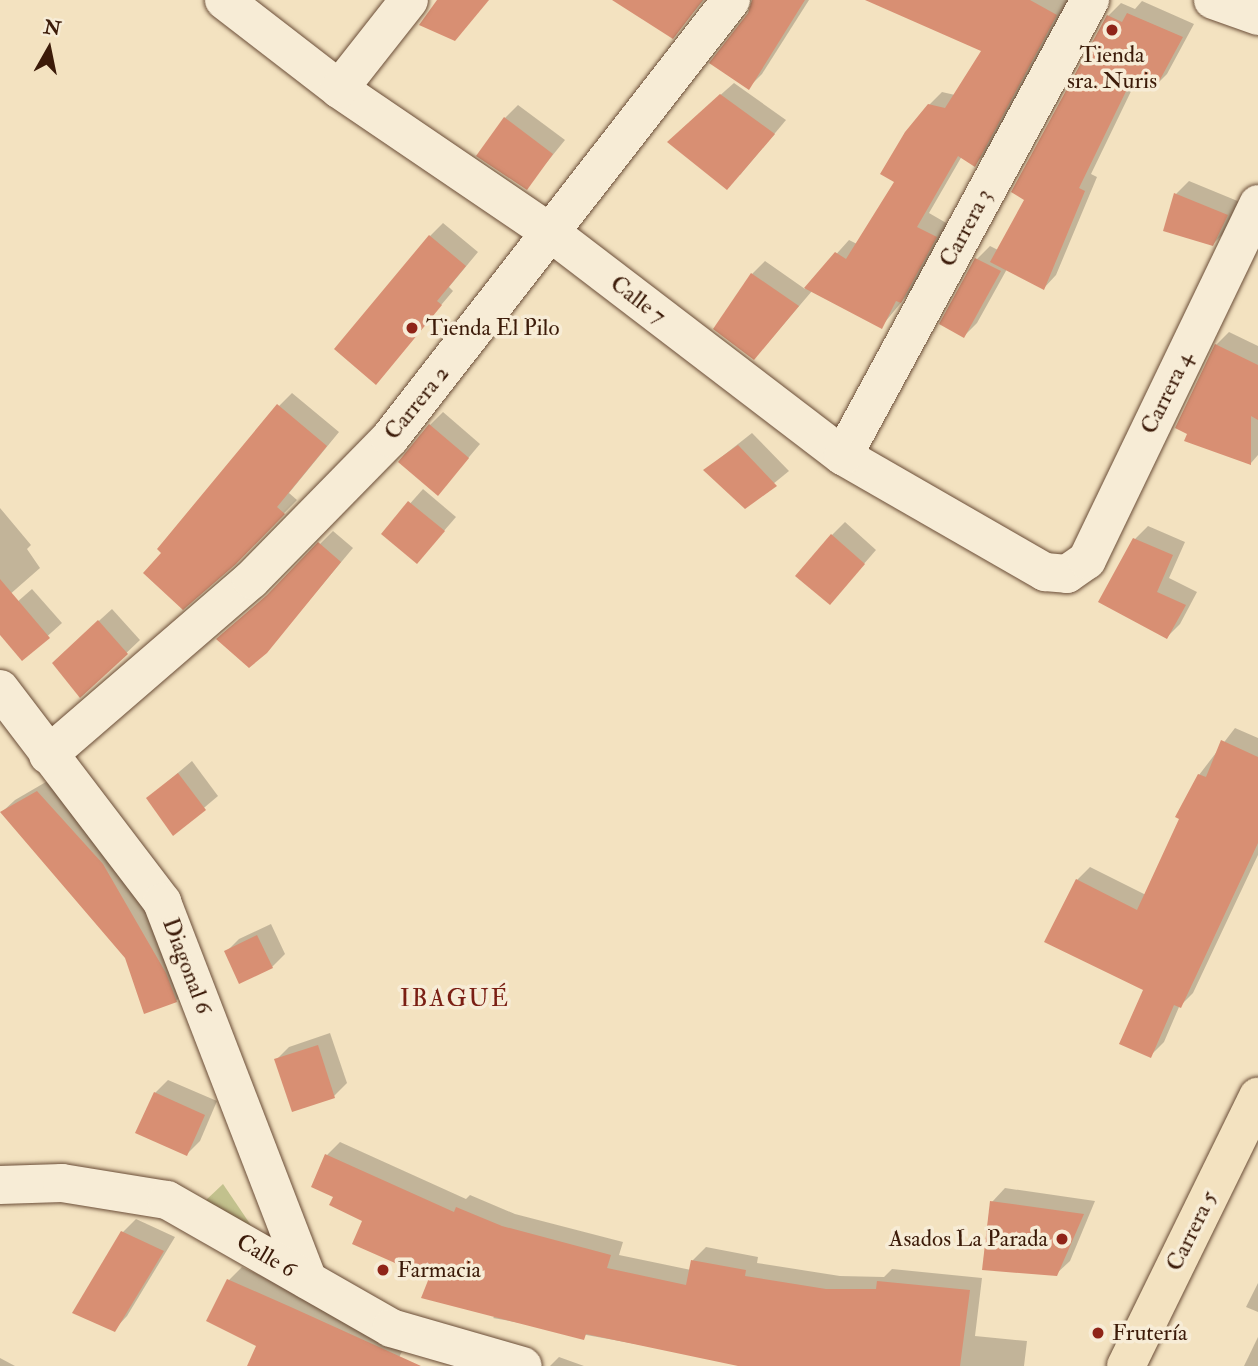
<!DOCTYPE html>
<html>
<head>
<meta charset="utf-8">
<style>
  body { margin:0 }
  #map { position:relative; width:1258px; height:1366px; overflow:hidden; background:#f3e2c0; font-family:"IM FELL Double Pica",serif }
  div>[style] { position:absolute }
  .green>* { inset:0; background:#c2c18d }
  .shadow>* { inset:0; background:#0003 }
  .building>* { inset:0; background:#d88f73 }
  .roads { filter:drop-shadow(0 0 2px #6a4d37) drop-shadow(0 0 2px #6a4d37) }
  .minor>* { height:38px; margin:-19px; padding:0 19px; transform-origin:19px; border-radius:19px; background:#f7ecd6 }
  .trunk>* { height:38px; margin:-19px; padding:0 19px; transform-origin:19px; border-radius:19px; background:#f3e2c0 }
  .dots>* { width:19px; height:19px; translate:-50% -50%; box-sizing:border-box; border:4px solid #f7ecd6; border-radius:50% }
  span { translate:-50% -50%; white-space:nowrap; text-align:center; line-height:1.15; -webkit-text-stroke:7px #f7ecd6; paint-order:stroke }
  .poi-label { font-size:23px; color:#3c1b09 }
  .left { translate:0 -50%; text-align:left }
  .right { translate:-100% -50%; text-align:right }
  .street-label { font-size:23px; color:#3c1b09 }
  .neighbourhood-label { font-size:24px; color:#7a1f14; letter-spacing:2px }
  .north { position:absolute; left:14px; top:14px; width:70px; height:70px; -webkit-text-stroke:5px #f7ecd6; paint-order:stroke; rotate:9deg; font-size:19px; font-weight:700; line-height:28px; text-align:center; color:#3c1b09 }
  .north::after { content:''; display:block; margin:auto; width:24px; height:32px; background:#3c1b09; clip-path:polygon(50% 0,100% 100%,50% 72%,0 100%) }
</style>
</head>
<body>
<div id="map">
  <div class="green">
    <div style="clip-path:polygon(223px 1184px,269px 1252px,186px 1219px)"></div>
  </div>
  <div class="shadow">
    <div style="clip-path:polygon(622px 0,704px 0,672px 37px)"></div>
    <div style="clip-path:polygon(754px 0,809px 0,762px 74px,749px 87px,750px 14px)"></div>
    <div style="clip-path:polygon(869px 0,1070px 0,987px 152px,974px 165px,962px 156px,929px 213px,948px 224px,913px 288px,881px 327px,812px 291px,766px 345px,715px 329px,752px 274px,765px 261px,805px 289px,849px 240px,857px 244px,896px 182px,929px 105px,942px 92px,955px 95px,984px 50px)"></div>
    <div style="clip-path:polygon(1142px 1px,1194px 24px,1167px 74px,1154px 87px,1136px 81px,1091px 174px,1097px 177px,1056px 275px,1044px 288px,1007px 269px,977px 323px,964px 336px,942px 324px,977px 259px,990px 246px,998px 250px,1026px 200px,1108px 16px,1121px 3px,1135px 9px)"></div>
    <div style="clip-path:polygon(734px 83px,786px 120px,740px 175px,682px 129px)"></div>
    <div style="clip-path:polygon(518px 105px,565px 140px,526px 188px,505px 118px)"></div>
    <div style="clip-path:polygon(1189px 181px,1240px 202px,1226px 231px,1213px 244px,1176px 194px)"></div>
    <div style="clip-path:polygon(443px 223px,478px 252px,449px 287px,453px 291px,376px 382px,430px 236px)"></div>
    <div style="clip-path:polygon(1229px 332px,1258px 346px,1258px 455px,1251px 463px,1216px 345px)"></div>
    <div style="clip-path:polygon(292px 393px,339px 432px,289px 493px,297px 500px,235px 563px,279px 406px)"></div>
    <div style="clip-path:polygon(443px 412px,480px 444px,438px 494px,430px 425px)"></div>
    <div style="clip-path:polygon(752px 433px,789px 471px,745px 507px,705px 470px)"></div>
    <div style="clip-path:polygon(423px 489px,456px 517px,417px 562px,383px 534px)"></div>
    <div style="clip-path:polygon(0 508px,31px 545px,27px 549px,40px 568px,0 603px)"></div>
    <div style="clip-path:polygon(845px 522px,876px 550px,830px 603px,832px 535px)"></div>
    <div style="clip-path:polygon(1148px 526px,1185px 542px,1169px 578px,1197px 592px,1180px 624px,1167px 637px,1135px 539px)"></div>
    <div style="clip-path:polygon(333px 531px,353px 548px,266px 652px,280px 584px)"></div>
    <div style="clip-path:polygon(32px 589px,62px 623px,22px 659px,0 632px,0 617px)"></div>
    <div style="clip-path:polygon(112px 609px,140px 640px,81px 696px,67px 650px)"></div>
    <div style="clip-path:polygon(1235px 728px,1258px 738px,1258px 855px,1193px 993px,1179px 1007px,1164px 1042px,1151px 1055px,1145px 989px,1077px 880px,1090px 867px,1146px 895px,1199px 775px)"></div>
    <div style="clip-path:polygon(192px 761px,218px 796px,173px 834px,148px 798px)"></div>
    <div style="clip-path:polygon(51px 779px,115px 851px,189px 988px,176px 1001px,126px 957px,2px 812px,15px 800px)"></div>
    <div style="clip-path:polygon(271px 924px,285px 954px,272px 967px,226px 952px,239px 939px)"></div>
    <div style="clip-path:polygon(330px 1033px,347px 1083px,334px 1096px,276px 1060px,289px 1047px)"></div>
    <div style="clip-path:polygon(168px 1080px,217px 1101px,200px 1141px,187px 1154px,155px 1093px)"></div>
    <div style="clip-path:polygon(340px 1142px,466px 1199px,470px 1195px,515px 1214px,623px 1242px,619px 1255px,691px 1270px,693px 1260px,706px 1247px,758px 1257px,757px 1263px,840px 1276px,884px 1277px,892px 1269px,982px 1278px,975px 1336px,1027px 1341px,1024px 1366px,757px 1366px,493px 1318px,495px 1316px,431px 1277px,335px 1196px,327px 1155px)"></div>
    <div style="clip-path:polygon(1005px 1188px,1095px 1201px,1070px 1261px,1056px 1274px,992px 1202px)"></div>
    <div style="clip-path:polygon(136px 1219px,175px 1237px,127px 1316px,114px 1330px,123px 1232px)"></div>
    <div style="clip-path:polygon(242px 1267px,407px 1341px,395px 1366px,249px 1366px,259px 1345px,229px 1280px)"></div>
    <div style="clip-path:polygon(1258px 1283px,1258px 1312px,1246px 1307px)"></div>
    <div style="clip-path:polygon(1258px 1337px,1258px 1366px,1244px 1366px)"></div>
    <div style="clip-path:polygon(559px 1357px,584px 1366px,550px 1366px)"></div>
    <div style="clip-path:polygon(0 1358px,15px 1366px,0 1366px)"></div>
  </div>
  <div class="building">
    <div style="clip-path:polygon(437px 0,489px 0,455px 41px,419px 25px)"></div>
    <div style="clip-path:polygon(612px 0,703px 0,673px 39px)"></div>
    <div style="clip-path:polygon(752px 0,805px 0,749px 90px,709px 63px,748px 13px)"></div>
    <div style="clip-path:polygon(865px 0,1030px 0,1057px 15px,975px 167px,958px 156px,917px 227px,937px 237px,901px 303px,896px 301px,882px 329px,804px 288px,835px 252px,846px 259px,894px 182px,880px 174px,905px 132px,928px 104px,945px 108px,981px 51px)"></div>
    <div style="clip-path:polygon(1127px 13px,1183px 37px,1155px 89px,1131px 81px,1079px 188px,1085px 191px,1044px 290px,990px 262px,1024px 200px,1011px 192px,1107px 15px,1122px 22px)"></div>
    <div style="clip-path:polygon(720px 94px,775px 134px,727px 190px,667px 142px)"></div>
    <div style="clip-path:polygon(504px 117px,553px 154px,527px 190px,476px 156px)"></div>
    <div style="clip-path:polygon(1174px 193px,1228px 215px,1213px 246px,1163px 231px)"></div>
    <div style="clip-path:polygon(429px 235px,466px 266px,437px 301px,442px 305px,376px 385px,334px 349px)"></div>
    <div style="clip-path:polygon(975px 258px,1001px 271px,964px 338px,939px 324px)"></div>
    <div style="clip-path:polygon(751px 273px,799px 306px,754px 360px,713px 329px)"></div>
    <div style="clip-path:polygon(1215px 344px,1258px 365px,1258px 420px,1251px 416px,1251px 465px,1184px 441px,1187px 434px,1175px 428px)"></div>
    <div style="clip-path:polygon(277px 404px,327px 446px,277px 507px,285px 514px,236px 564px,183px 610px,143px 573px,161px 553px,157px 549px)"></div>
    <div style="clip-path:polygon(429px 424px,469px 458px,438px 496px,398px 462px)"></div>
    <div style="clip-path:polygon(738px 445px,777px 486px,745px 509px,703px 470px)"></div>
    <div style="clip-path:polygon(408px 501px,445px 531px,417px 564px,381px 534px)"></div>
    <div style="clip-path:polygon(831px 534px,865px 564px,830px 605px,795px 576px)"></div>
    <div style="clip-path:polygon(1133px 538px,1173px 555px,1157px 592px,1186px 605px,1167px 639px,1098px 602px)"></div>
    <div style="clip-path:polygon(318px 542px,341px 562px,267px 653px,249px 668px,216px 639px,267px 595px)"></div>
    <div style="clip-path:polygon(0 579px,50px 638px,22px 661px,0 635px)"></div>
    <div style="clip-path:polygon(98px 620px,128px 654px,80px 698px,52px 663px)"></div>
    <div style="clip-path:polygon(1221px 740px,1258px 757px,1258px 843px,1181px 1008px,1174px 1005px,1151px 1058px,1119px 1044px,1143px 990px,1044px 942px,1076px 879px,1137px 910px,1179px 819px,1175px 817px,1198px 774px,1206px 777px)"></div>
    <div style="clip-path:polygon(178px 773px,206px 810px,173px 836px,146px 798px)"></div>
    <div style="clip-path:polygon(37px 791px,103px 864px,166px 973px,177px 1002px,144px 1014px,125px 958px,0 812px)"></div>
    <div style="clip-path:polygon(257px 935px,273px 968px,239px 984px,224px 951px)"></div>
    <div style="clip-path:polygon(318px 1045px,335px 1098px,292px 1112px,274px 1059px)"></div>
    <div style="clip-path:polygon(154px 1092px,205px 1115px,187px 1156px,135px 1133px)"></div>
    <div style="clip-path:polygon(325px 1154px,454px 1212px,456px 1207px,502px 1226px,611px 1255px,607px 1268px,686px 1285px,691px 1260px,746px 1270px,745px 1276px,826px 1289px,876px 1289px,877px 1281px,970px 1290px,960px 1366px,738px 1366px,586px 1334px,584px 1340px,421px 1298px,429px 1278px,352px 1244px,362px 1221px,329px 1205px,333px 1197px,311px 1187px)"></div>
    <div style="clip-path:polygon(990px 1201px,1084px 1214px,1057px 1276px,982px 1270px)"></div>
    <div style="clip-path:polygon(121px 1231px,164px 1251px,115px 1332px,72px 1313px)"></div>
    <div style="clip-path:polygon(227px 1279px,293px 1308px,421px 1366px,247px 1366px,256px 1346px,206px 1321px)"></div>
  </div>
  <div class="roads">
    <div class="minor">
      <div style="left:224px;top:0;width:145px;rotate:37.7deg"></div>
      <div style="left:339px;top:89px;width:256px;rotate:34.2deg"></div>
      <div style="left:551px;top:233px;width:367px;rotate:37.4deg"></div>
      <div style="left:843px;top:456px;width:233px;rotate:29.9deg"></div>
      <div style="left:1045px;top:572px;width:22px;rotate:5deg"></div>
      <div style="left:1067px;top:574px;width:24px;rotate:-35deg"></div>
      <div style="left:1087px;top:560px;width:395px;rotate:-64.3deg"></div>
      <div style="left:1213px;top:0;width:48px;rotate:19.6deg"></div>
      <div style="left:339px;top:89px;width:113px;rotate:-51.8deg"></div>
      <div style="left:843px;top:456px;width:519px;rotate:-61.56deg"></div>
      <div style="left:0;top:689px;width:268px;rotate:52.7deg"></div>
      <div style="left:162px;top:902px;width:405px;rotate:68.9deg"></div>
      <div style="left:48px;top:755px;width:268px;rotate:-40.8deg"></div>
      <div style="left:251px;top:580px;width:199px;rotate:-45.6deg"></div>
      <div style="left:390px;top:438px;width:555px;rotate:-52.1deg"></div>
      <div style="left:0;top:1185px;width:62px;rotate:-1.8deg"></div>
      <div style="left:62px;top:1183px;width:106px;rotate:9.2deg"></div>
      <div style="left:167px;top:1200px;width:258px;rotate:29.7deg"></div>
      <div style="left:391px;top:1328px;width:137px;rotate:16.1deg"></div>
    </div>
    <div class="trunk">
      <div style="left:1126px;top:1366px;width:300px;rotate:-63.9deg"></div>
    </div>
  </div>
  <div class="dots">
    <div style="left:1112px;top:30px;background:#8f2418"></div>
    <div style="left:412px;top:328px;background:#8f2418"></div>
    <div style="left:1062px;top:1239px;background:#8f2418"></div>
    <div style="left:383px;top:1270px;background:#8f2418"></div>
    <div style="left:1098px;top:1333px;background:#8f2418"></div>
  </div>
  <div class="poi-label">
    <span style="left:1112px;top:68px">Tienda<br>sra. Nuris</span>
    <span class="left" style="left:426px;top:328px">Tienda El Pilo</span>
    <span class="right" style="left:1048px;top:1239px">Asados La Parada</span>
    <span class="left" style="left:397px;top:1270px">Farmacia</span>
    <span class="left" style="left:1112px;top:1333px">Frutería</span>
  </div>
  <div class="street-label">
    <span style="left:966px;top:228px;rotate:-62deg">Carrera 3</span>
    <span style="left:638px;top:300px;rotate:37deg">Calle 7</span>
    <span style="left:1167px;top:393px;rotate:-64deg">Carrera 4</span>
    <span style="left:417px;top:403px;rotate:-51deg">Carrera 2</span>
    <span style="left:187px;top:966px;rotate:69deg">Diagonal 6</span>
    <span style="left:1192px;top:1231px;rotate:-64deg">Carrera 5</span>
    <span style="left:266px;top:1256px;rotate:30deg">Calle 6</span>
  </div>
  <div class="neighbourhood-label">
    <span style="left:455px;top:999px">IBAGUÉ</span>
  </div>
  <div class="north">N</div>
</div>
</body>
</html>
